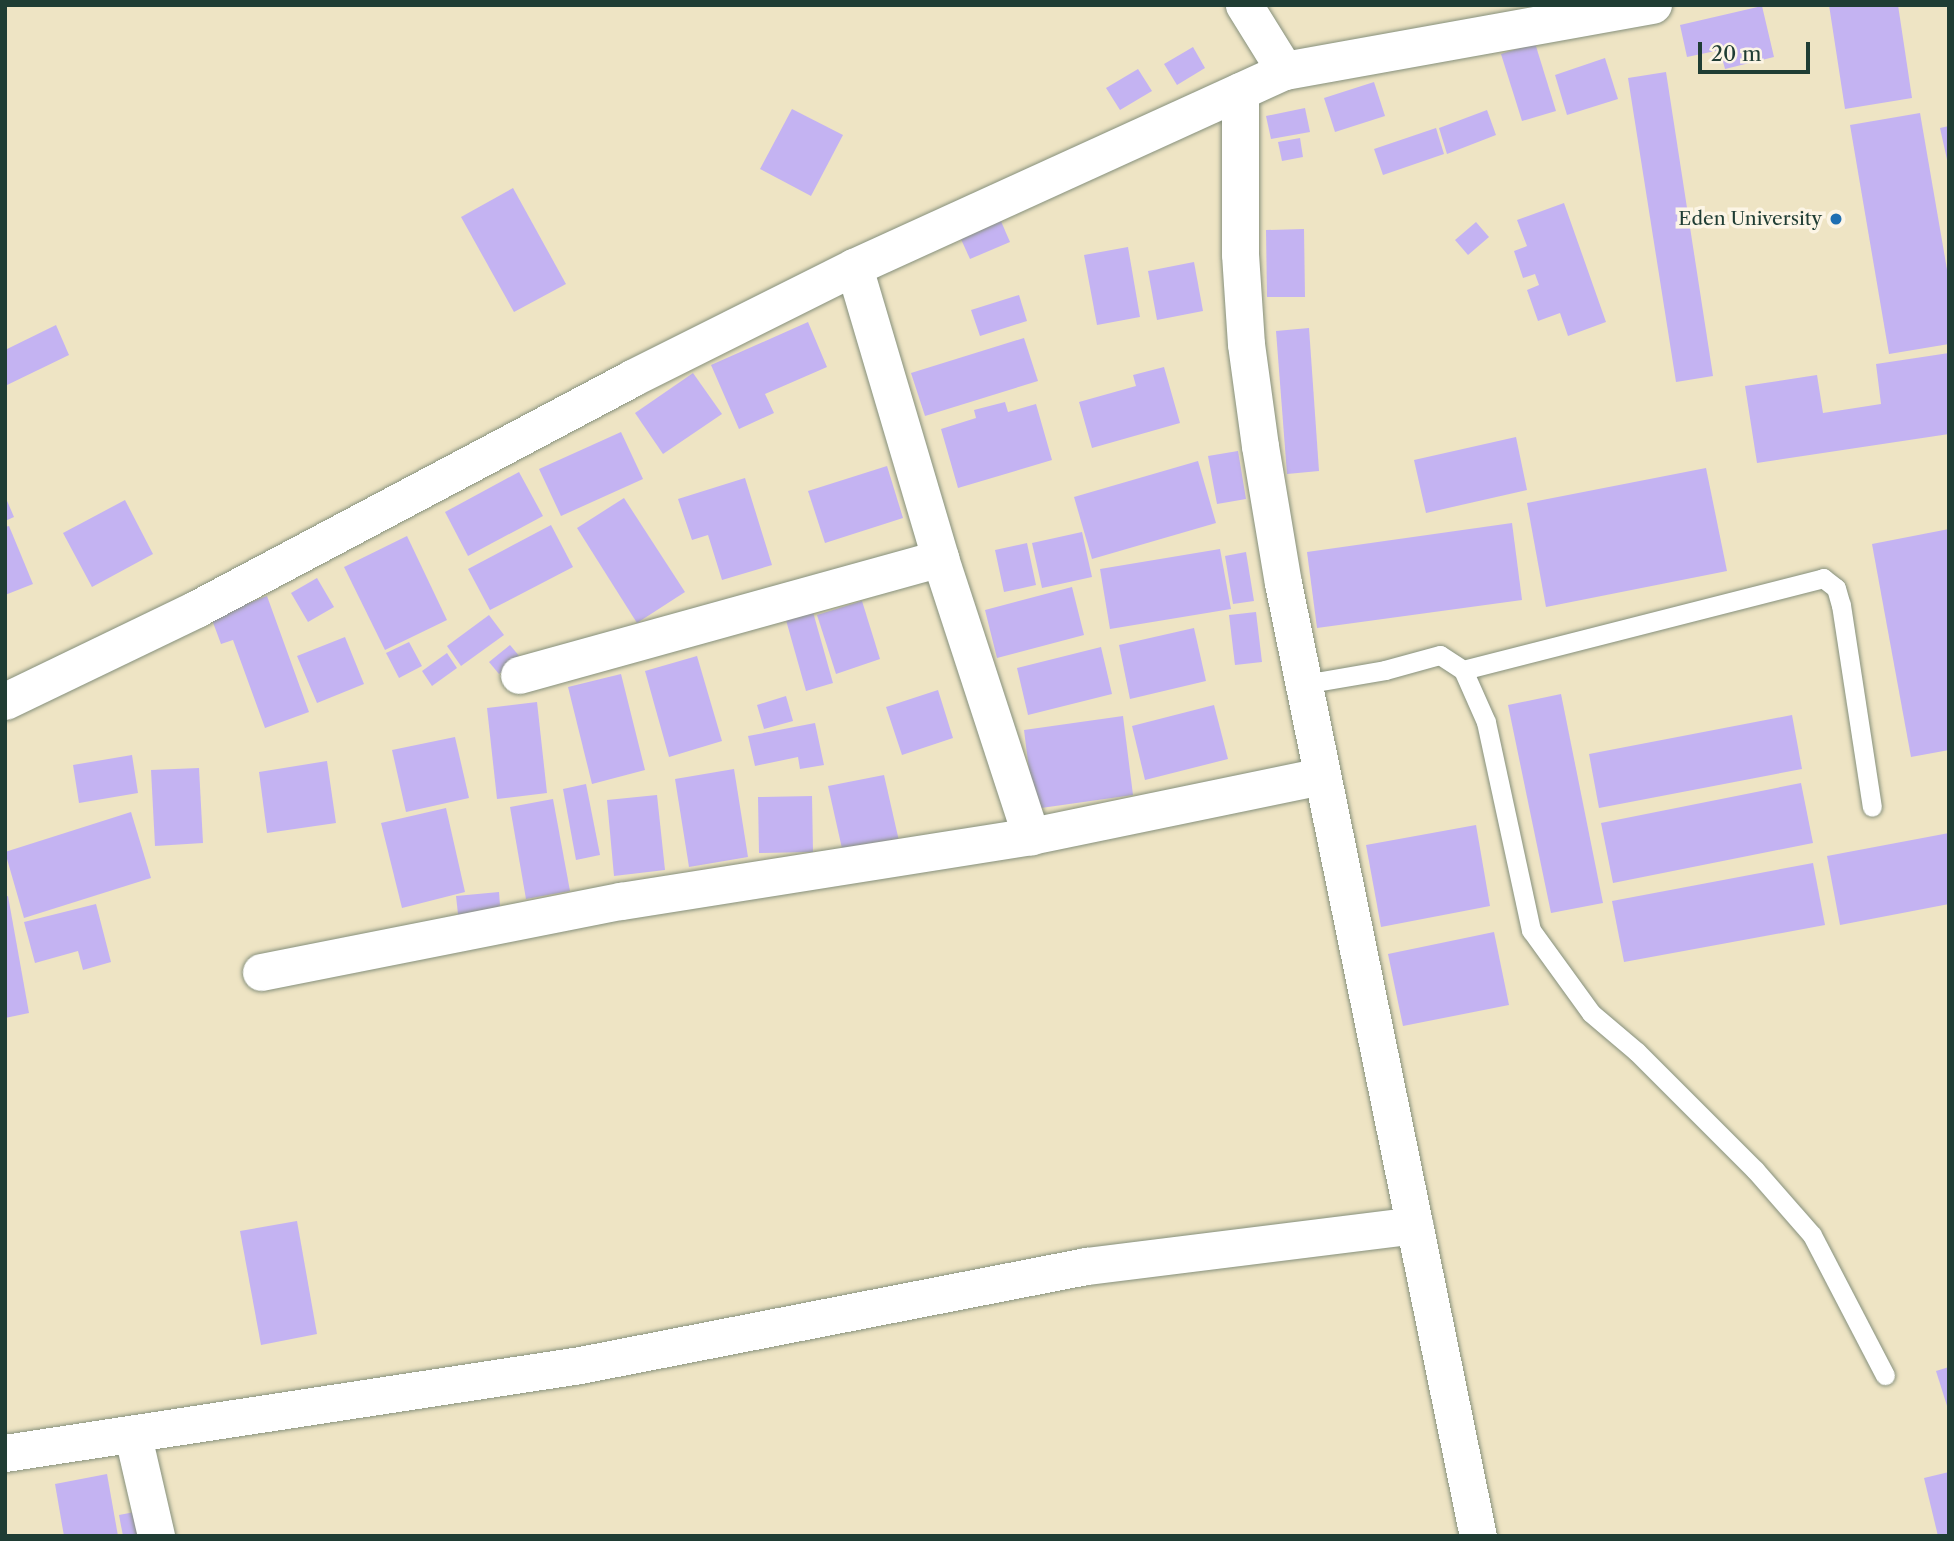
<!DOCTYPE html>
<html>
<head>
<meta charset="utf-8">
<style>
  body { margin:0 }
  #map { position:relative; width:1954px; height:1541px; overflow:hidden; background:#eee4c4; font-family:"Libre Caslon Text",serif }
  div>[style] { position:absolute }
  .building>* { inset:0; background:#c4b3f2 }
  .roads { filter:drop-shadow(0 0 2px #86907c) drop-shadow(0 0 2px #86907c) }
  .service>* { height:19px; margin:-9.5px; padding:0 9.5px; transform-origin:9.5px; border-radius:9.5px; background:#fff }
  .minor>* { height:37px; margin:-18.5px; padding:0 18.5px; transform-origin:18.5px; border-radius:18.5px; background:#fff }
  .tertiary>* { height:38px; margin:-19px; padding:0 19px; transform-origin:19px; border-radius:19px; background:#fff }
  .dots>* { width:19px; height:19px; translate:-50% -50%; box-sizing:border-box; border:4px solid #fcf5e5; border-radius:50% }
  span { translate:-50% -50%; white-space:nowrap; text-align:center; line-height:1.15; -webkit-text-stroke:7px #fcf5e5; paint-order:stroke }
  .poi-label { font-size:19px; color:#1f3d34 }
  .right { translate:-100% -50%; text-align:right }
  .frame { position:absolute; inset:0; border:7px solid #1f3d34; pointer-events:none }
  .scale { position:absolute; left:1698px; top:42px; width:112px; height:32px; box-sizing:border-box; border:4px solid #1f3d34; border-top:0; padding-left:9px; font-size:21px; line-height:24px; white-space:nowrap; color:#1f3d34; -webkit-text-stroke:5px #fcf5e5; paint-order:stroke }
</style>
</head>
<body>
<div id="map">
  <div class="building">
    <div style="clip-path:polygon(1829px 5px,1898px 5px,1912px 98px,1845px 109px)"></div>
    <div style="clip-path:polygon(1762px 6px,1774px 57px,1725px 69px,1720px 50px,1687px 57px,1680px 25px)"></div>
    <div style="clip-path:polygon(1535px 43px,1556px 111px,1522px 121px,1501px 54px)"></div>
    <div style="clip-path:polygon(1193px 47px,1205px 68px,1177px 85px,1164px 64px)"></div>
    <div style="clip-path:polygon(1605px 58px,1618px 99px,1567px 115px,1555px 75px)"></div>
    <div style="clip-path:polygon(1138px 69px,1152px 91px,1120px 110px,1106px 88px)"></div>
    <div style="clip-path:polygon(1666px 72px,1713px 376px,1676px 382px,1628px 78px)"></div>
    <div style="clip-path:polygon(1374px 82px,1385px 116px,1335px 132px,1324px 98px)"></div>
    <div style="clip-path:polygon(1305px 108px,1310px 132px,1271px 139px,1266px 116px)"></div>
    <div style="clip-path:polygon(792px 109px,843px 135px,811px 196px,760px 169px)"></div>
    <div style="clip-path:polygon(1487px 110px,1496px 135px,1447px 154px,1439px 128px)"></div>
    <div style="clip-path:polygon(1920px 113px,1949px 281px,1949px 344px,1889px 354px,1850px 125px)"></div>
    <div style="clip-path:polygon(1949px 126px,1949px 164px,1948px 164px,1940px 128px)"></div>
    <div style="clip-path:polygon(1436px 128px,1444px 154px,1383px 175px,1374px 149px)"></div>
    <div style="clip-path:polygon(1300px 138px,1303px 157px,1282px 161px,1278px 142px)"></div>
    <div style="clip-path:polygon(513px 188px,566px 284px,514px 312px,461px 217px)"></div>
    <div style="clip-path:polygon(1564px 203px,1606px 322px,1568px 336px,1560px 313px,1538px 321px,1527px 290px,1539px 285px,1535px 274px,1523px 278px,1514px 251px,1527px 246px,1517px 220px)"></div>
    <div style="clip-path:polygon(1000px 219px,1010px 242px,970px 259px,960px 237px)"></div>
    <div style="clip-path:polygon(1476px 222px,1489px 237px,1468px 255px,1455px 240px)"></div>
    <div style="clip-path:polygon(1304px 229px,1305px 297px,1267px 297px,1266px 230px)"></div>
    <div style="clip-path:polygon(1128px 247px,1140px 317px,1097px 325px,1084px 255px)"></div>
    <div style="clip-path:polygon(1194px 262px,1203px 311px,1157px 320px,1148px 271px)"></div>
    <div style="clip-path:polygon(1019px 295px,1027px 321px,980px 336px,971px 310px)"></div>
    <div style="clip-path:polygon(808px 322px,827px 367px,765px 394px,774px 413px,739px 429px,711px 365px)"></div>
    <div style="clip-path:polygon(56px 325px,69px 355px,5px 386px,5px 350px)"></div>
    <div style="clip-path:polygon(1309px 328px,1319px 471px,1287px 474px,1276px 331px)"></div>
    <div style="clip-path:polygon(1024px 338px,1038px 381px,925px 416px,911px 373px)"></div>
    <div style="clip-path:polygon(1949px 353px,1949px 434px,1757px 463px,1745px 386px,1817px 375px,1823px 413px,1881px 404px,1876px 364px)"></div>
    <div style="clip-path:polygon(1164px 367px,1180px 423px,1092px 448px,1079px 402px,1136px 386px,1133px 375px)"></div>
    <div style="clip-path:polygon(693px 373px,722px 414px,663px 454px,635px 413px)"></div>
    <div style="clip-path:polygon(1005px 402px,1008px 412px,1036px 404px,1052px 460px,958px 488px,941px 429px,976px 418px,974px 410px)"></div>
    <div style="clip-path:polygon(621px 432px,643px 479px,561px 516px,539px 469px)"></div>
    <div style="clip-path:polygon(1516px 437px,1527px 490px,1426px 513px,1414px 460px)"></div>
    <div style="clip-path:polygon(1238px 451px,1246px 499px,1217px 504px,1208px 456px)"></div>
    <div style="clip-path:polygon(1198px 461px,1216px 523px,1092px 559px,1074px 497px)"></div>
    <div style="clip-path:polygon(887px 466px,903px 518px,825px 543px,808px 491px)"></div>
    <div style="clip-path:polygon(1706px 468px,1727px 571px,1546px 607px,1527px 503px)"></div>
    <div style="clip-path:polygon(519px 472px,543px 516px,468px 556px,445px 512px)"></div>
    <div style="clip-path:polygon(745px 478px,772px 565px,722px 580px,708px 535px,692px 540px,678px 499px)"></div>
    <div style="clip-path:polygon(5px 496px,14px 517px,5px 521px)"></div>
    <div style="clip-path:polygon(624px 498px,685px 592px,637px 623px,577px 528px)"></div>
    <div style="clip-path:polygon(125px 500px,153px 554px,92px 587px,63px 533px)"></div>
    <div style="clip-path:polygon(1512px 523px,1522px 600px,1317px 628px,1307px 552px)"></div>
    <div style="clip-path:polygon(551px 525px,573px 567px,490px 610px,468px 569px)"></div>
    <div style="clip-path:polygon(9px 526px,33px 584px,5px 595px,5px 527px)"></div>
    <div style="clip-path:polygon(1949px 529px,1949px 750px,1911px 757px,1872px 544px)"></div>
    <div style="clip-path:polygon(1082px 532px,1092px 577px,1042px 588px,1032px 543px)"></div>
    <div style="clip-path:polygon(407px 536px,447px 620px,385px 650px,344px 567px)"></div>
    <div style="clip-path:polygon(1027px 543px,1036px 585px,1004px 592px,995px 550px)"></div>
    <div style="clip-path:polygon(1220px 549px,1231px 609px,1110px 629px,1100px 569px)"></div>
    <div style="clip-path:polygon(1246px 552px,1254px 601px,1233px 604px,1225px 556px)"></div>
    <div style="clip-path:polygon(317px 578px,334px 607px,308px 622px,291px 593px)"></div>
    <div style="clip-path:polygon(1072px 587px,1084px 635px,997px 658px,985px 610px)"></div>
    <div style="clip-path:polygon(267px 596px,309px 712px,265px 728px,233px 640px,221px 644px,211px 617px)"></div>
    <div style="clip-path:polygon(862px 601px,880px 659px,836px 674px,817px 615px)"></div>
    <div style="clip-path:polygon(811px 605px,833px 683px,806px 691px,784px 613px)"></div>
    <div style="clip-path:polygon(1256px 612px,1262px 662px,1235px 665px,1229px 615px)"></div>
    <div style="clip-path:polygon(489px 615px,504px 635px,461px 666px,447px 646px)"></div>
    <div style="clip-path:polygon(1194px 628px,1206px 681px,1130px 699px,1119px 645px)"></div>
    <div style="clip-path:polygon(345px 637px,364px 684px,317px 703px,297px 656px)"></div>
    <div style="clip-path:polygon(409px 642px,422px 666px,399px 678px,386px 653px)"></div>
    <div style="clip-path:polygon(510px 645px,520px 657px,499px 674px,489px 662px)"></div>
    <div style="clip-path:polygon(1101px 647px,1112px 694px,1028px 715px,1017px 668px)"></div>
    <div style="clip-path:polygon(447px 653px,457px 668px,432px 686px,422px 671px)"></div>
    <div style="clip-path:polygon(697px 656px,722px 741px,669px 757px,645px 671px)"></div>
    <div style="clip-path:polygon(621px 674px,645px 770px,592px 784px,568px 687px)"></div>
    <div style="clip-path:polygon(938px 690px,953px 738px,902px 755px,886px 707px)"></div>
    <div style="clip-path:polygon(1561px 694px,1603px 903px,1551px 913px,1508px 705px)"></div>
    <div style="clip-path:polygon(786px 696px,793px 721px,764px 729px,757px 705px)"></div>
    <div style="clip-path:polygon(537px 702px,547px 793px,497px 799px,487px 708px)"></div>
    <div style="clip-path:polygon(1214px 705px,1228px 759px,1145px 780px,1132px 726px)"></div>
    <div style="clip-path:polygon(1792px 715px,1802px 769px,1599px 808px,1589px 754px)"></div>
    <div style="clip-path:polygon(1123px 716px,1133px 795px,1034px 809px,1024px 730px)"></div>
    <div style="clip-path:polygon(815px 723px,824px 765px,800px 769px,798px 757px,755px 766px,748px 736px)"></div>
    <div style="clip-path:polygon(455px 737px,469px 798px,406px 812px,392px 750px)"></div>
    <div style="clip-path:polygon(132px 755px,138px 793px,79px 803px,73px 765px)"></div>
    <div style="clip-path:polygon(327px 761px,336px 823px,267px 833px,259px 772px)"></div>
    <div style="clip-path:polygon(199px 768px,203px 843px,155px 846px,151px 770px)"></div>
    <div style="clip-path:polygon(734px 769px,748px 857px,689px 867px,675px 779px)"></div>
    <div style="clip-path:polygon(884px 775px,899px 841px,843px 853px,828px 786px)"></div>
    <div style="clip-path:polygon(1801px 783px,1813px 843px,1613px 883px,1601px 823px)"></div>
    <div style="clip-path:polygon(586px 784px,600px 855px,576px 860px,563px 789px)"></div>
    <div style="clip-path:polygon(657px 795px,665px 870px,614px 876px,607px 800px)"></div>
    <div style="clip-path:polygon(812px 796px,813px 852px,759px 853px,758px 797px)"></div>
    <div style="clip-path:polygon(553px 799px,570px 891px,526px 899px,510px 807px)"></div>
    <div style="clip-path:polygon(446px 808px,465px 892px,402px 908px,381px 823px)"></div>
    <div style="clip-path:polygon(131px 812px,151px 878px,24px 918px,5px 852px)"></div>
    <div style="clip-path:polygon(1476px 825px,1490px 906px,1381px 927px,1366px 845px)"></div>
    <div style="clip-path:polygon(1949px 833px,1949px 904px,1840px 925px,1827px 856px)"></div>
    <div style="clip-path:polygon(1813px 863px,1825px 925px,1624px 962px,1612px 901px)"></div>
    <div style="clip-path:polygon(499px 892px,501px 919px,459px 923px,456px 896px)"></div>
    <div style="clip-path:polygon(8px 896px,29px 1013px,5px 1018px,5px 897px)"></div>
    <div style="clip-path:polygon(96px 904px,111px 962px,83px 970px,78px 951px,35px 963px,24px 922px)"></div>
    <div style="clip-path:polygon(1494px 932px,1509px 1005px,1403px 1026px,1388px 954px)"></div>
    <div style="clip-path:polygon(297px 1221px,317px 1334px,261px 1345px,240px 1231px)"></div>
    <div style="clip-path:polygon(1949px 1367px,1949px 1409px,1948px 1409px,1936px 1371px)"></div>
    <div style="clip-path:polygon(1949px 1472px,1949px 1536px,1938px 1536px,1924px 1478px)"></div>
    <div style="clip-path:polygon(107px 1474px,118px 1536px,64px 1536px,55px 1484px)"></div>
    <div style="clip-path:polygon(145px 1510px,149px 1536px,123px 1536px,119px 1515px)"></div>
  </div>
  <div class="roads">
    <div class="service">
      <div style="left:1463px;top:670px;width:372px;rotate:-14.3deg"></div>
      <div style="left:1823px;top:578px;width:16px;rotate:38deg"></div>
      <div style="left:1836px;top:588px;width:18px;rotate:74deg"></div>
      <div style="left:1841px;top:605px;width:204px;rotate:81.3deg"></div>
      <div style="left:1304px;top:684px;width:82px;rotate:-9.8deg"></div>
      <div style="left:1385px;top:670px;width:57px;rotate:-15.3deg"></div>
      <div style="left:1440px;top:655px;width:27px;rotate:33deg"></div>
      <div style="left:1463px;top:670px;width:57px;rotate:66.1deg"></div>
      <div style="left:1486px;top:722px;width:213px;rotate:77.8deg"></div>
      <div style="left:1531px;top:930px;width:102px;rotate:54.1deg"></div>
      <div style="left:1591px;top:1013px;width:60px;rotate:40.3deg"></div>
      <div style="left:1637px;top:1052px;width:167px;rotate:45deg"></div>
      <div style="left:1755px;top:1170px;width:86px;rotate:48.8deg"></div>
      <div style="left:1812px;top:1235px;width:158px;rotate:62.5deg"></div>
    </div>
    <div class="minor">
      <div style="left:1240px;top:91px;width:163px;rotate:90deg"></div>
      <div style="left:1240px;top:254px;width:90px;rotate:86.2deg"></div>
      <div style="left:1246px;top:344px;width:103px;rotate:82.2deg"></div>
      <div style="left:1260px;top:446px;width:139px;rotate:80.5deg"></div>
      <div style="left:1283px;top:583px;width:973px;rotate:78.44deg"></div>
      <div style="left:854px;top:267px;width:303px;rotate:73.5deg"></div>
      <div style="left:940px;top:558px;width:293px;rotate:71.9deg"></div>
      <div style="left:519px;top:675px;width:437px;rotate:-15.5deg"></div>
      <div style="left:5px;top:701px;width:212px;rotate:-25.7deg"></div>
      <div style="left:196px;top:609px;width:493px;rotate:-27.9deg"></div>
      <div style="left:632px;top:378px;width:248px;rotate:-26.6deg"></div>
      <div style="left:854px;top:267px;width:473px;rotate:-24.5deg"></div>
      <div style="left:1285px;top:71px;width:78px;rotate:-121.8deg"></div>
      <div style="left:261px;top:972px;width:367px;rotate:-11.2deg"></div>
      <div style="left:621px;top:901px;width:415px;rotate:-9deg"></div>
      <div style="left:1031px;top:836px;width:297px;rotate:-11.7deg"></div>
      <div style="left:133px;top:1436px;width:103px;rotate:77deg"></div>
      <div style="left:5px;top:1453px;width:582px;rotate:-8.7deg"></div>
      <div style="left:580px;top:1365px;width:516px;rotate:-11.07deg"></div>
      <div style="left:1086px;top:1266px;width:331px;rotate:-7.1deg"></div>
    </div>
    <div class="tertiary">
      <div style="left:1285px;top:71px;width:374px;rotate:-10.2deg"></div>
    </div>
  </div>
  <div class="dots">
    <div style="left:1836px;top:219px;background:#1f6fb2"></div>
  </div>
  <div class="poi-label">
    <span class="right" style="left:1822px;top:219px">Eden University</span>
  </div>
  <div class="frame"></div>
  <div class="scale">20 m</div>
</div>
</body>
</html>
